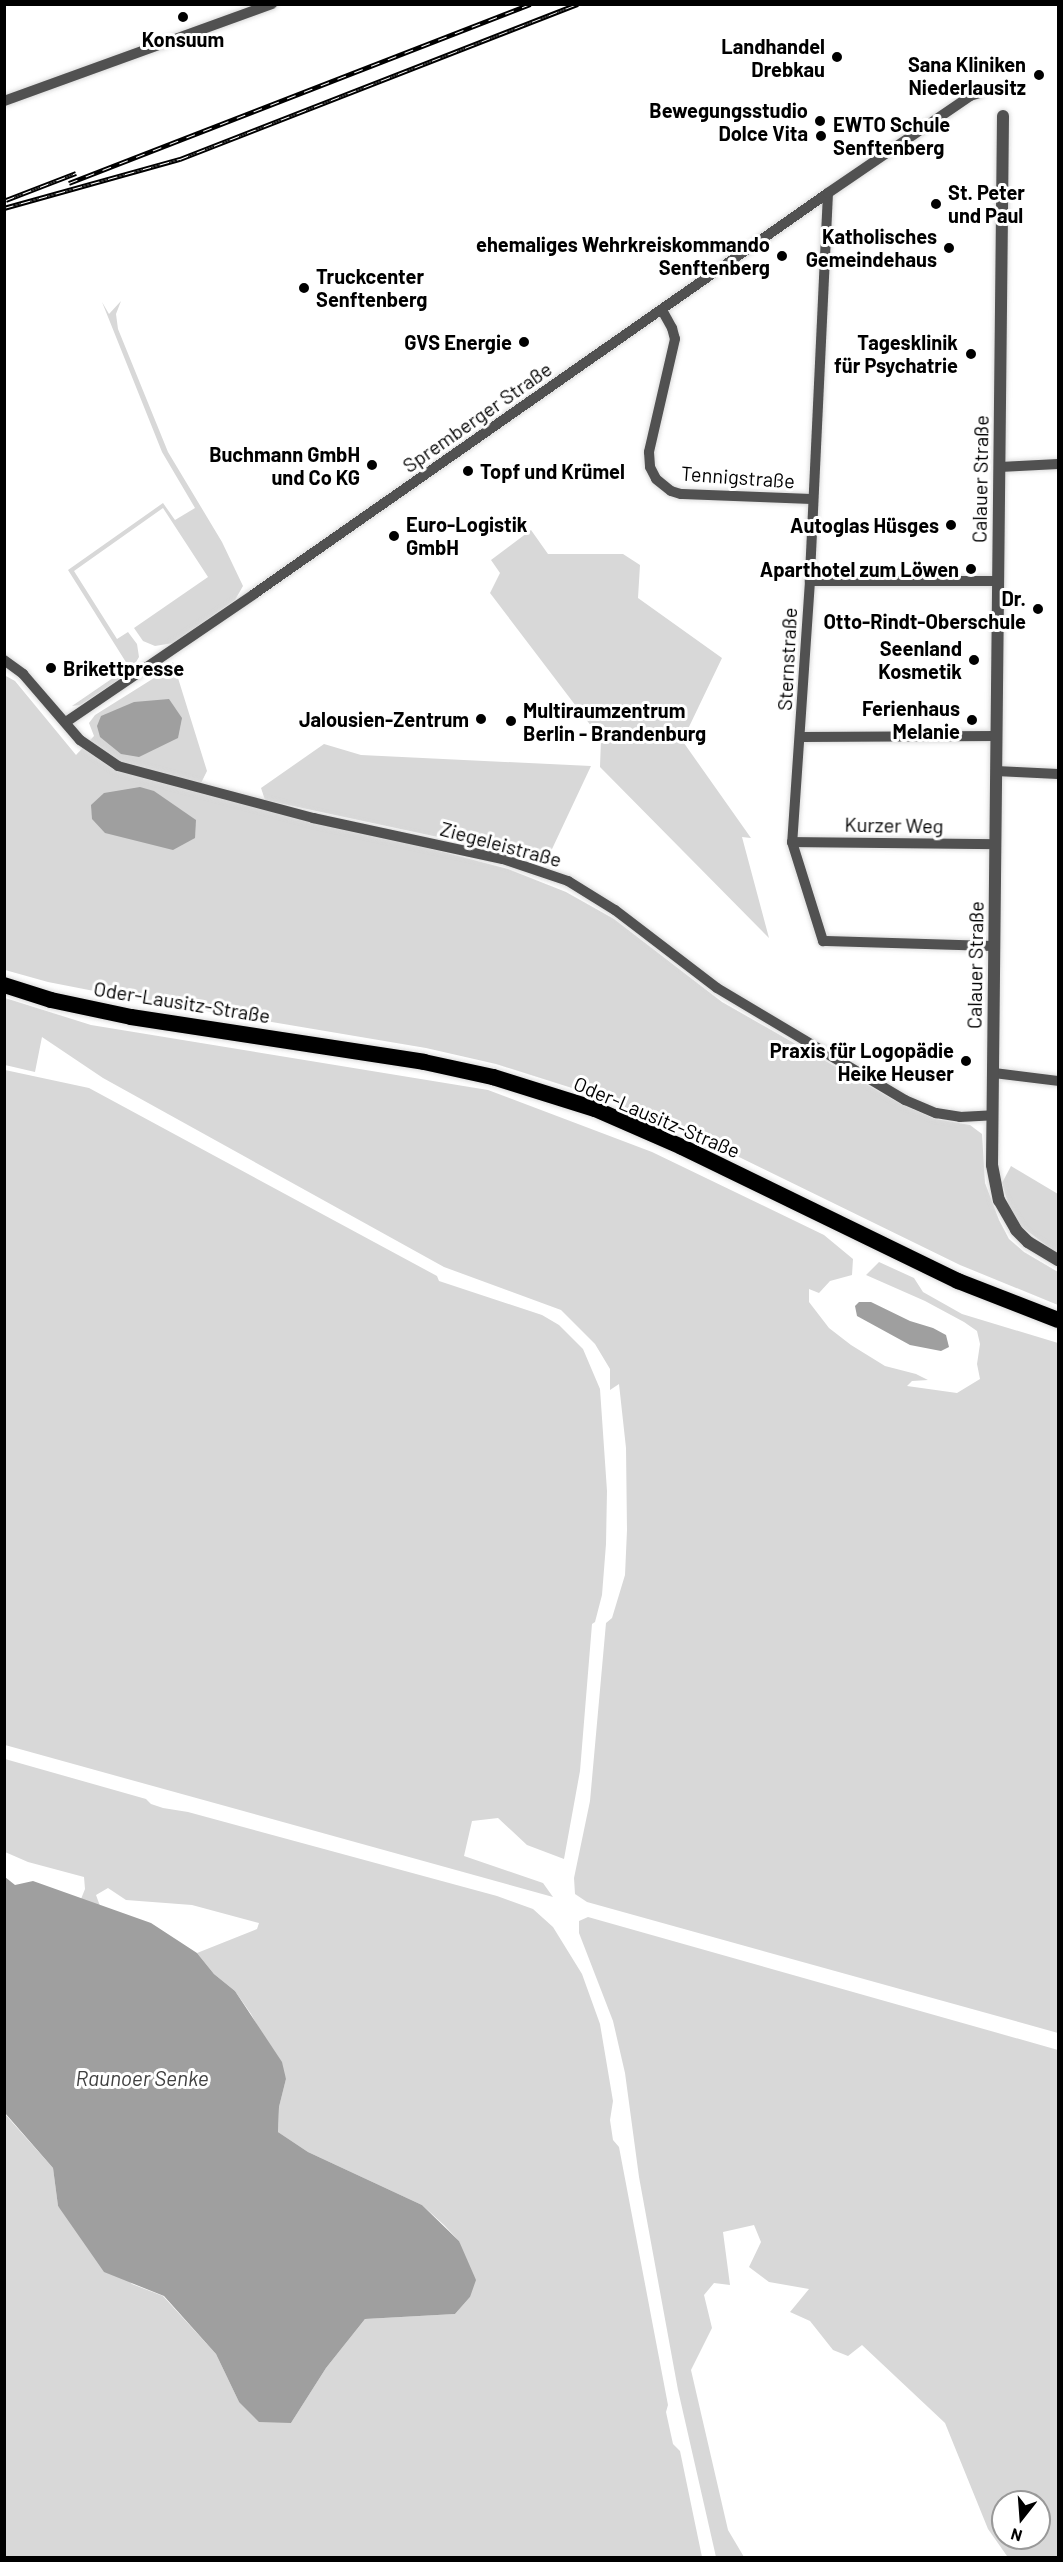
<!DOCTYPE html>
<html>
<head>
<meta charset="utf-8">
<style>
  body { margin:0 }
  #map { position:relative; width:1063px; height:2562px; overflow:hidden; background:#fff; font-family:Barlow,sans-serif }
  div>[style] { position:absolute }
  .green>* { inset:0; background:#d8d8d8 }
  .water>* { inset:0; background:#9f9f9f }
  .roads { filter:drop-shadow(0 0 2px #dbdbdb) drop-shadow(0 0 2px #dbdbdb) }
  .minor>* { height:10px; margin:-5px; padding:0 5px; transform-origin:5px; border-radius:5px; background:#515151 }
  .tertiary>* { height:12px; margin:-6px; padding:0 6px; transform-origin:6px; border-radius:6px; background:#515151 }
  .trunk>* { height:16px; margin:-8px; padding:0 8px; transform-origin:8px; border-radius:8px; background:#000 }
  .rail>* { height:5px; margin-top:-2.5px; transform-origin:0; background:repeating-linear-gradient(90deg,#fff 0 9px,#000 0 18px); box-sizing:border-box; border-block:2px solid #000 }
  .dots>* { width:16px; height:16px; translate:-50% -50%; box-sizing:border-box; border:3px solid #fff; border-radius:50% }
  span { translate:-50% -50%; white-space:nowrap; text-align:center; line-height:1.15; -webkit-text-stroke:6px #fff; paint-order:stroke }
  .poi-label { font-size:20px; color:#000; font-weight:700 }
  .right { translate:-100% -50%; text-align:right }
  .left { translate:0 -50%; text-align:left }
  .street-label { font-size:20px; color:#000 }
  .water-label { font-size:21px; color:#404040; font-style:italic }
  .frame { position:absolute; inset:0; border:6px solid #000; pointer-events:none }
  .north { position:absolute; left:991px; top:2490px; width:60px; height:60px; box-sizing:border-box; background:#fff; border:2px solid #999; border-radius:50%; rotate:197deg; font-size:16px; font-weight:700; line-height:24px; text-align:center; color:#000 }
  .north::after { content:''; display:block; margin:auto; width:21px; height:27px; background:#000; clip-path:polygon(50% 0,100% 100%,50% 72%,0 100%) }
</style>
</head>
<body>
<div id="map">
  <div class="green">
    <div style="clip-path:polygon(121px 301px,116px 314px,118px 329px,168px 452px,222px 542px,243px 586px,235px 600px,173px 643px,155px 646px,143px 641px,134px 628px,208px 577px,163px 508px,74px 571px,117px 639px,128px 632px,137px 644px,139px 657px,130px 672px,80px 705px,72px 706px,129px 667px,68px 570px,163px 503px,175px 520px,195px 508px,162px 452px,102px 302px,109px 314px)"></div>
    <div style="clip-path:polygon(531px 530px,548px 554px,623px 554px,640px 565px,638px 598px,722px 658px,687px 731px,679px 736px,751px 838px,742px 837px,769px 938px,600px 767px,601px 739px,490px 593px,500px 573px,491px 560px)"></div>
    <div style="clip-path:polygon(173px 662px,207px 771px,200px 785px,155px 777px,508px 869px,566px 892px,614px 919px,722px 1002px,899px 1103px,935px 1119px,970px 1125px,982px 1134px,985px 1183px,999px 1220px,1009px 1239px,1024px 1252px,1058px 1272px,1058px 1305px,960px 1265px,692px 1134px,594px 1095px,496px 1064px,426px 1048px,135px 999px,48px 982px,5px 970px,4px 675px,15px 681px,76px 755px,94px 736px,89px 723px,95px 715px,162px 673px)"></div>
    <div style="clip-path:polygon(324px 744px,361px 755px,591px 766px,545px 864px,494px 849px,265px 800px,261px 788px)"></div>
    <div style="clip-path:polygon(5px 998px,91px 1025px,488px 1090px,652px 1152px,824px 1235px,853px 1259px,852px 1275px,830px 1281px,819px 1293px,809px 1289px,809px 1302px,829px 1328px,851px 1345px,885px 1366px,916px 1374px,928px 1380px,912px 1381px,907px 1386px,957px 1393px,980px 1379px,977px 1364px,980px 1344px,977px 1331px,964px 1322px,925px 1301px,866px 1275px,879px 1262px,914px 1278px,923px 1292px,962px 1314px,1058px 1343px,1058px 2033px,587px 1902px,575px 1894px,574px 1878px,590px 1801px,606px 1623px,612px 1618px,625px 1575px,627px 1530px,626px 1448px,619px 1384px,610px 1390px,610px 1369px,595px 1344px,561px 1310px,444px 1267px,103px 1078px,42px 1037px,35px 1072px,5px 1065px)"></div>
    <div style="clip-path:polygon(5px 1070px,89px 1088px,437px 1276px,439px 1281px,542px 1315px,559px 1325px,583px 1349px,600px 1389px,607px 1491px,606px 1544px,602px 1595px,595px 1622px,592px 1624px,580px 1771px,564px 1859px,527px 1845px,498px 1818px,472px 1821px,464px 1856px,543px 1883px,553px 1897px,5px 1745px)"></div>
    <div style="clip-path:polygon(1011px 1166px,1058px 1194px,1058px 1254px,1022px 1227px,1011px 1213px,1002px 1183px)"></div>
    <div style="clip-path:polygon(5px 1759px,146px 1799px,151px 1804px,163px 1808px,188px 1812px,497px 1896px,533px 1909px,553px 1927px,582px 1974px,600px 2024px,613px 2101px,610px 2120px,613px 2140px,619px 2147px,668px 2405px,666px 2412px,673px 2444px,680px 2451px,702px 2557px,5px 2557px,4px 2113px,53px 2168px,58px 2206px,132px 2284px,163px 2296px,216px 2354px,239px 2402px,291px 2423px,326px 2368px,365px 2319px,455px 2314px,470px 2297px,459px 2241px,444px 2225px,422px 2205px,308px 2152px,278px 2132px,279px 2107px,286px 2079px,251px 2014px,235px 1991px,214px 1974px,197px 1953px,257px 1929px,259px 1923px,192px 1905px,126px 1900px,108px 1888px,96px 1895px,100px 1906px,81px 1899px,85px 1889px,84px 1877px,28px 1862px,5px 1852px)"></div>
    <div style="clip-path:polygon(evenodd,588px 1917px,1058px 2050px,1058px 2557px,1007px 2556px,988px 2529px,945px 2423px,862px 2345px,848px 2356px,833px 2350px,810px 2321px,790px 2312px,809px 2289px,769px 2282px,749px 2267px,761px 2242px,754px 2225px,723px 2232px,730px 2285px,714px 2283px,704px 2295px,712px 2328px,691px 2370px,728px 2530px,744px 2557px,716px 2557px,678px 2390px,639px 2177px,625px 2073px,613px 2021px,579px 1933px,579px 1921px,588px 1917px,1003px 2502px,1039px 2502px,1039px 2538px,1003px 2538px,1003px 2502px)"></div>
  </div>
  <div class="water">
    <div style="clip-path:polygon(169px 699px,182px 718px,178px 738px,139px 757px,121px 754px,100px 737px,97px 726px,101px 716px,134px 702px)"></div>
    <div style="clip-path:polygon(140px 787px,154px 791px,196px 820px,195px 838px,173px 850px,105px 833px,92px 819px,91px 805px,104px 793px)"></div>
    <div style="clip-path:polygon(859px 1302px,871px 1302px,910px 1321px,933px 1328px,946px 1335px,949px 1347px,941px 1351px,910px 1345px,857px 1316px,855px 1306px)"></div>
    <div style="clip-path:polygon(5px 1877px,15px 1885px,33px 1881px,151px 1923px,197px 1953px,214px 1974px,235px 1991px,282px 2062px,286px 2079px,279px 2107px,278px 2132px,308px 2152px,422px 2205px,459px 2241px,476px 2280px,470px 2297px,455px 2314px,365px 2319px,326px 2368px,291px 2423px,259px 2422px,239px 2402px,216px 2354px,164px 2296px,104px 2272px,58px 2206px,53px 2168px,5px 2113px)"></div>
  </div>
  <div class="roads">
    <div class="minor">
      <div style="left:4px;top:101px;width:285px;rotate:-19.9deg"></div>
      <div style="left:828px;top:193px;width:388px;rotate:92.7deg"></div>
      <div style="left:810px;top:581px;width:262px;rotate:93.9deg"></div>
      <div style="left:792px;top:842px;width:104px;rotate:72.6deg"></div>
      <div style="left:823px;top:941px;width:172px;rotate:1.7deg"></div>
      <div style="left:662px;top:310px;width:21px;rotate:61deg"></div>
      <div style="left:672px;top:328px;width:11px;rotate:75deg"></div>
      <div style="left:675px;top:339px;width:116px;rotate:103deg"></div>
      <div style="left:649px;top:452px;width:15px;rotate:86deg"></div>
      <div style="left:650px;top:467px;width:13px;rotate:63deg"></div>
      <div style="left:656px;top:479px;width:19px;rotate:39deg"></div>
      <div style="left:671px;top:491px;width:10px;rotate:17deg"></div>
      <div style="left:681px;top:494px;width:132px;rotate:2.2deg"></div>
      <div style="left:1000px;top:467px;width:58px;rotate:-3deg"></div>
      <div style="left:810px;top:581px;width:188px"></div>
      <div style="left:4px;top:660px;width:24px;rotate:36deg"></div>
      <div style="left:23px;top:674px;width:87px;rotate:49.2deg"></div>
      <div style="left:80px;top:740px;width:46px;rotate:34.4deg"></div>
      <div style="left:118px;top:766px;width:202px;rotate:14.9deg"></div>
      <div style="left:313px;top:818px;width:194px;rotate:12.2deg"></div>
      <div style="left:503px;top:859px;width:69px;rotate:18.7deg"></div>
      <div style="left:568px;top:881px;width:55px;rotate:31.7deg"></div>
      <div style="left:615px;top:910px;width:128px;rotate:37.4deg"></div>
      <div style="left:717px;top:988px;width:219px;rotate:30.8deg"></div>
      <div style="left:905px;top:1100px;width:34px;rotate:23deg"></div>
      <div style="left:936px;top:1113px;width:24px;rotate:9deg"></div>
      <div style="left:960px;top:1117px;width:33px;rotate:-3deg"></div>
      <div style="left:66px;top:722px;width:227px;rotate:-34.2deg"></div>
      <div style="left:254px;top:594px;width:700px;rotate:-34.94deg"></div>
      <div style="left:828px;top:193px;width:172px;rotate:-34.3deg"></div>
      <div style="left:970px;top:96px;width:10px;rotate:-17deg"></div>
      <div style="left:801px;top:737px;width:195px;rotate:-0.3deg"></div>
      <div style="left:996px;top:771px;width:62px;rotate:2.8deg"></div>
      <div style="left:792px;top:842px;width:204px;rotate:0.6deg"></div>
      <div style="left:994px;top:1073px;width:64px;rotate:7.1deg"></div>
    </div>
    <div class="tertiary">
      <div style="left:1003px;top:116px;width:1049px;rotate:90.6deg"></div>
      <div style="left:992px;top:1165px;width:36px;rotate:79deg"></div>
      <div style="left:999px;top:1200px;width:34px;rotate:60deg"></div>
      <div style="left:1016px;top:1230px;width:17px;rotate:45deg"></div>
      <div style="left:1028px;top:1242px;width:35px;rotate:31deg"></div>
    </div>
    <div class="trunk">
      <div style="left:4px;top:985px;width:49px;rotate:17.7deg"></div>
      <div style="left:51px;top:1000px;width:82px;rotate:12deg"></div>
      <div style="left:131px;top:1017px;width:296px;rotate:8.7deg"></div>
      <div style="left:424px;top:1062px;width:71px;rotate:12.3deg"></div>
      <div style="left:493px;top:1077px;width:107px;rotate:17.4deg"></div>
      <div style="left:595px;top:1109px;width:95px;rotate:23.6deg"></div>
      <div style="left:682px;top:1147px;width:307px;rotate:25.9deg"></div>
      <div style="left:958px;top:1281px;width:107px;rotate:21.3deg"></div>
    </div>
  </div>
  <div class="rail">
    <div style="left:69px;top:183px;width:495px;rotate:-21.2deg"></div>
    <div style="left:6px;top:200px;width:75px;rotate:-21.1deg"></div>
    <div style="left:4px;top:208px;width:183px;rotate:-15.6deg"></div>
    <div style="left:180px;top:159px;width:427px;rotate:-21.3deg"></div>
  </div>
  <div class="dots">
    <div style="left:183px;top:17px;background:#000"></div>
    <div style="left:837px;top:57px;background:#000"></div>
    <div style="left:1039px;top:75px;background:#000"></div>
    <div style="left:820px;top:121px;background:#000"></div>
    <div style="left:821px;top:136px;background:#000"></div>
    <div style="left:936px;top:204px;background:#000"></div>
    <div style="left:949px;top:248px;background:#000"></div>
    <div style="left:782px;top:256px;background:#000"></div>
    <div style="left:304px;top:288px;background:#000"></div>
    <div style="left:524px;top:342px;background:#000"></div>
    <div style="left:971px;top:354px;background:#000"></div>
    <div style="left:372px;top:465px;background:#000"></div>
    <div style="left:468px;top:471px;background:#000"></div>
    <div style="left:951px;top:525px;background:#000"></div>
    <div style="left:394px;top:536px;background:#000"></div>
    <div style="left:971px;top:569px;background:#000"></div>
    <div style="left:1038px;top:609px;background:#000"></div>
    <div style="left:974px;top:660px;background:#000"></div>
    <div style="left:51px;top:668px;background:#000"></div>
    <div style="left:481px;top:719px;background:#000"></div>
    <div style="left:972px;top:720px;background:#000"></div>
    <div style="left:511px;top:721px;background:#000"></div>
    <div style="left:966px;top:1061px;background:#000"></div>
  </div>
  <div class="poi-label">
    <span style="left:183px;top:39px">Konsuum</span>
    <span class="right" style="left:825px;top:58px">Landhandel<br>Drebkau</span>
    <span class="right" style="left:1026px;top:76px">Sana Kliniken<br>Niederlausitz</span>
    <span class="right" style="left:808px;top:122px">Bewegungsstudio<br>Dolce Vita</span>
    <span class="left" style="left:833px;top:136px">EWTO Schule<br>Senftenberg</span>
    <span class="left" style="left:948px;top:204px">St. Peter<br>und Paul</span>
    <span class="right" style="left:937px;top:248px">Katholisches<br>Gemeindehaus</span>
    <span class="right" style="left:770px;top:256px">ehemaliges Wehrkreiskommando<br>Senftenberg</span>
    <span class="left" style="left:316px;top:288px">Truckcenter<br>Senftenberg</span>
    <span class="right" style="left:512px;top:342px">GVS Energie</span>
    <span class="right" style="left:958px;top:354px">Tagesklinik<br>für Psychatrie</span>
    <span class="right" style="left:360px;top:466px">Buchmann GmbH<br>und Co KG</span>
    <span class="left" style="left:480px;top:471px">Topf und Krümel</span>
    <span class="left" style="left:406px;top:536px">Euro-Logistik<br>GmbH</span>
    <span class="right" style="left:939px;top:525px">Autoglas Hüsges</span>
    <span class="right" style="left:959px;top:569px">Aparthotel zum Löwen</span>
    <span class="right" style="left:1026px;top:610px">Dr.<br>Otto-Rindt-Oberschule</span>
    <span class="right" style="left:962px;top:660px">Seenland<br>Kosmetik</span>
    <span class="left" style="left:63px;top:668px">Brikettpresse</span>
    <span class="right" style="left:960px;top:720px">Ferienhaus<br>Melanie</span>
    <span class="left" style="left:523px;top:722px">Multiraumzentrum<br>Berlin - Brandenburg</span>
    <span class="right" style="left:469px;top:719px">Jalousien-Zentrum</span>
    <span class="right" style="left:954px;top:1062px">Praxis für Logopädie<br>Heike Heuser</span>
  </div>
  <div class="street-label">
    <span style="left:477px;top:417px;rotate:-35deg">Spremberger Straße</span>
    <span style="left:738px;top:477px;rotate:4deg">Tennigstraße</span>
    <span style="left:980px;top:479px;rotate:-89deg">Calauer Straße</span>
    <span style="left:787px;top:659px;rotate:-87deg">Sternstraße</span>
    <span style="left:894px;top:825px;rotate:1deg">Kurzer Weg</span>
    <span style="left:501px;top:844px;rotate:15deg">Ziegeleistraße</span>
    <span style="left:975px;top:965px;rotate:-89deg">Calauer Straße</span>
    <span style="left:182px;top:1002px;rotate:9deg">Oder-Lausitz-Straße</span>
    <span style="left:657px;top:1117px;rotate:23deg">Oder-Lausitz-Straße</span>
  </div>
  <div class="water-label">
    <span style="left:142px;top:2078px">Raunoer Senke</span>
  </div>
  <div class="frame"></div>
  <div class="north">N</div>
</div>
</body>
</html>
